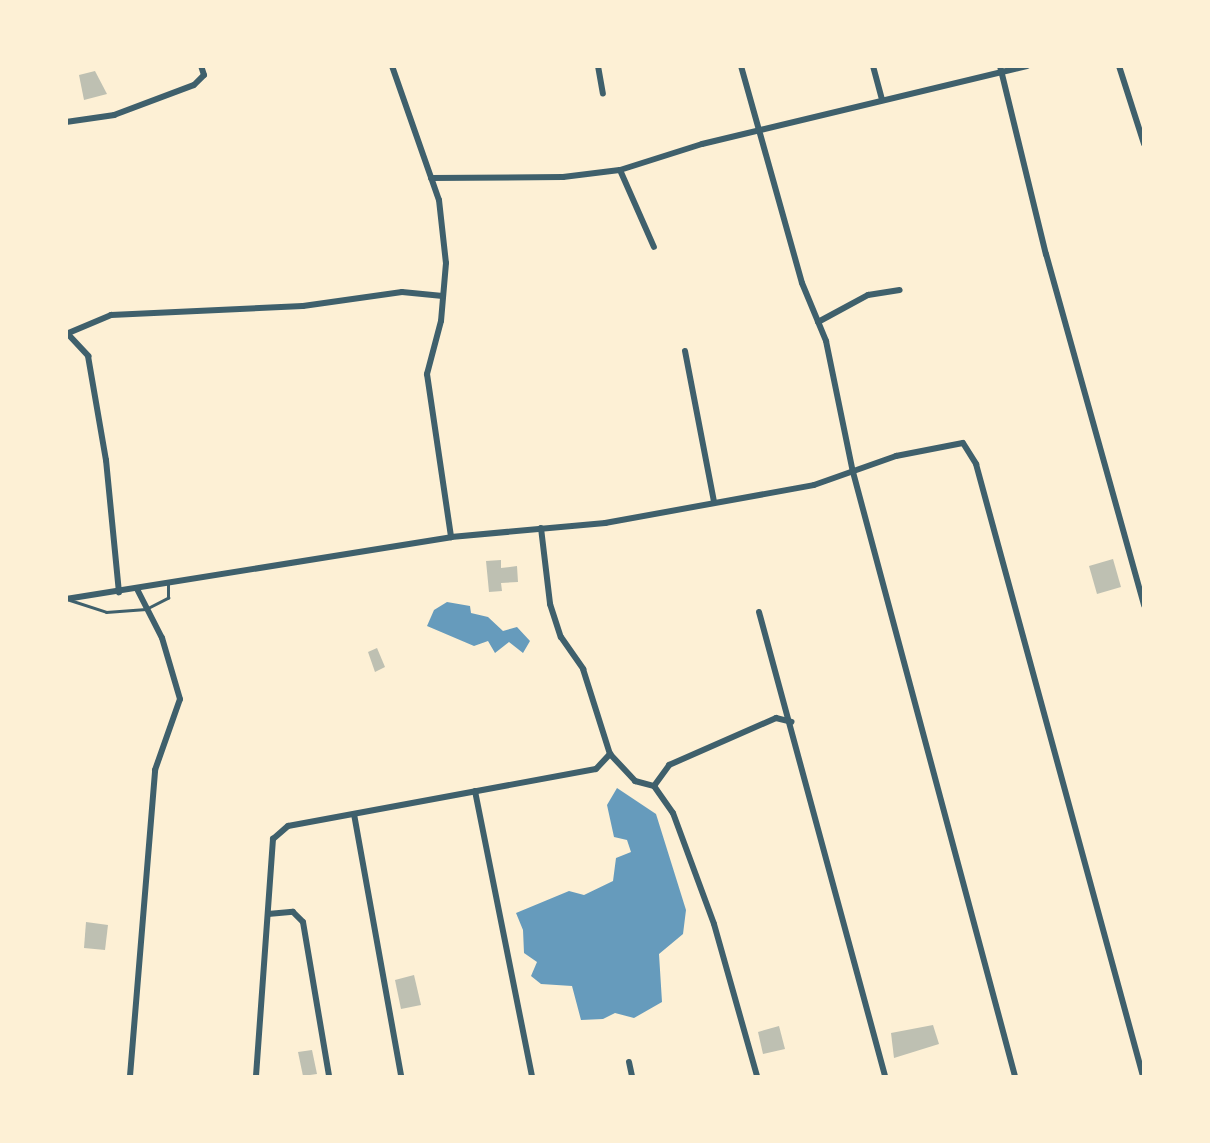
<!DOCTYPE html>
<html>
<head>
<meta charset="utf-8">
<style>
  body { margin:0 }
  #map { position:relative; width:1210px; height:1143px; overflow:hidden; background:#fdf0d5; font-family:Montserrat,sans-serif }
  div>[style] { position:absolute }
  .water>* { inset:0; background:#669bbc }
  .building>* { inset:0; background:#bec0b2 }
  .service>* { height:2.5px; margin:-1.25px; padding:0 1.25px; transform-origin:1.25px; border-radius:1.25px; background:#3f606c }
  .minor>* { height:6px; margin:-3px; padding:0 3px; transform-origin:3px; border-radius:3px; background:#3f606c }
  span { translate:-50% -50%; white-space:nowrap; text-align:center; line-height:1.15; -webkit-text-stroke:5px #fdf0d5; paint-order:stroke }
  .frame { position:absolute; inset:0; border:68px solid #fdf0d5; pointer-events:none }
</style>
</head>
<body>
<div id="map">
  <div class="water">
    <div style="clip-path:polygon(447px 602px,470px 606px,471px 613px,488px 617px,503px 631px,517px 627px,530px 641px,523px 653px,509px 642px,495px 653px,488px 641px,474px 646px,427px 626px,434px 610px)"></div>
    <div style="clip-path:polygon(617px 788px,656px 814px,686px 910px,683px 934px,659px 954px,662px 1002px,634px 1018px,615px 1013px,603px 1019px,581px 1020px,572px 986px,541px 984px,531px 976px,537px 962px,524px 953px,523px 930px,516px 913px,569px 891px,584px 895px,613px 881px,616px 858px,631px 852px,627px 840px,614px 837px,607px 805px)"></div>
  </div>
  <div class="building">
    <div style="clip-path:polygon(95px 71px,107px 94px,84px 100px,79px 75px)"></div>
    <div style="clip-path:polygon(1113px 559px,1121px 587px,1097px 594px,1089px 566px)"></div>
    <div style="clip-path:polygon(501px 560px,501px 568px,517px 566px,518px 582px,501px 583px,502px 591px,489px 592px,486px 561px)"></div>
    <div style="clip-path:polygon(377px 648px,385px 667px,375px 672px,368px 652px)"></div>
    <div style="clip-path:polygon(86px 922px,108px 925px,105px 950px,84px 948px)"></div>
    <div style="clip-path:polygon(414px 975px,421px 1005px,401px 1009px,395px 980px)"></div>
    <div style="clip-path:polygon(933px 1025px,939px 1044px,894px 1058px,891px 1033px)"></div>
    <div style="clip-path:polygon(779px 1026px,785px 1049px,763px 1054px,758px 1032px)"></div>
    <div style="clip-path:polygon(312px 1050px,317px 1074px,303px 1076px,298px 1052px)"></div>
  </div>
  <div class="service">
    <div style="left:70px;top:600px;width:38px;rotate:18deg"></div>
    <div style="left:106px;top:612px;width:40px;rotate:-4.3deg"></div>
    <div style="left:146px;top:609px;width:25px;rotate:-27deg"></div>
    <div style="left:168px;top:598px;width:15px;rotate:-90deg"></div>
  </div>
  <div class="minor">
    <div style="left:392px;top:66px;width:142px;rotate:70.7deg"></div>
    <div style="left:439px;top:200px;width:63px;rotate:83.7deg"></div>
    <div style="left:446px;top:263px;width:58px;rotate:94.9deg"></div>
    <div style="left:441px;top:321px;width:55px;rotate:104.8deg"></div>
    <div style="left:427px;top:374px;width:165px;rotate:81.6deg"></div>
    <div style="left:598px;top:66px;width:28px;rotate:80deg"></div>
    <div style="left:741px;top:66px;width:225px;rotate:74.3deg"></div>
    <div style="left:802px;top:283px;width:63px;rotate:67.5deg"></div>
    <div style="left:826px;top:341px;width:134px;rotate:78.4deg"></div>
    <div style="left:853px;top:472px;width:625px;rotate:74.99deg"></div>
    <div style="left:873px;top:66px;width:34px;rotate:75deg"></div>
    <div style="left:1000px;top:66px;width:194px;rotate:76.3deg"></div>
    <div style="left:1046px;top:254px;width:365px;rotate:74.4deg"></div>
    <div style="left:1119px;top:66px;width:82px;rotate:72.2deg"></div>
    <div style="left:66px;top:122px;width:49px;rotate:-8.3deg"></div>
    <div style="left:114px;top:115px;width:85px;rotate:-20.6deg"></div>
    <div style="left:194px;top:85px;width:14px;rotate:-45deg"></div>
    <div style="left:204px;top:75px;width:9px;rotate:-108deg"></div>
    <div style="left:620px;top:170px;width:84px;rotate:66.2deg"></div>
    <div style="left:431px;top:178px;width:132px;rotate:-0.4deg"></div>
    <div style="left:563px;top:177px;width:57px;rotate:-7deg"></div>
    <div style="left:620px;top:170px;width:86px;rotate:-17.6deg"></div>
    <div style="left:702px;top:144px;width:334px;rotate:-13.5deg"></div>
    <div style="left:818px;top:322px;width:57px;rotate:-28.4deg"></div>
    <div style="left:868px;top:295px;width:32px;rotate:-9deg"></div>
    <div style="left:66px;top:332px;width:33px;rotate:47deg"></div>
    <div style="left:88px;top:356px;width:106px;rotate:80.2deg"></div>
    <div style="left:106px;top:460px;width:133px;rotate:84.4deg"></div>
    <div style="left:66px;top:334px;width:49px;rotate:-22.9deg"></div>
    <div style="left:111px;top:315px;width:192px;rotate:-2.7deg"></div>
    <div style="left:303px;top:306px;width:100px;rotate:-8deg"></div>
    <div style="left:402px;top:292px;width:41px;rotate:5.6deg"></div>
    <div style="left:685px;top:351px;width:154px;rotate:79.1deg"></div>
    <div style="left:541px;top:528px;width:77px;rotate:83.2deg"></div>
    <div style="left:550px;top:604px;width:35px;rotate:72deg"></div>
    <div style="left:561px;top:637px;width:39px;rotate:55deg"></div>
    <div style="left:583px;top:669px;width:89px;rotate:72.4deg"></div>
    <div style="left:610px;top:754px;width:37px;rotate:47deg"></div>
    <div style="left:635px;top:781px;width:20px;rotate:15deg"></div>
    <div style="left:654px;top:786px;width:33px;rotate:55deg"></div>
    <div style="left:673px;top:813px;width:118px;rotate:69.7deg"></div>
    <div style="left:714px;top:924px;width:158px;rotate:74.2deg"></div>
    <div style="left:66px;top:599px;width:390px;rotate:-9.1deg"></div>
    <div style="left:451px;top:537px;width:155px;rotate:-5.2deg"></div>
    <div style="left:605px;top:523px;width:212px;rotate:-10.3deg"></div>
    <div style="left:814px;top:485px;width:87px;rotate:-19.5deg"></div>
    <div style="left:896px;top:456px;width:68px;rotate:-11deg"></div>
    <div style="left:963px;top:443px;width:25px;rotate:58deg"></div>
    <div style="left:976px;top:464px;width:634px;rotate:74.74deg"></div>
    <div style="left:759px;top:612px;width:481px;rotate:74.8deg"></div>
    <div style="left:654px;top:786px;width:26px;rotate:-54deg"></div>
    <div style="left:669px;top:765px;width:117px;rotate:-23.7deg"></div>
    <div style="left:776px;top:718px;width:16px;rotate:14deg"></div>
    <div style="left:475px;top:791px;width:291px;rotate:78.7deg"></div>
    <div style="left:354px;top:814px;width:266px;rotate:79.8deg"></div>
    <div style="left:268px;top:914px;width:25px;rotate:-5deg"></div>
    <div style="left:293px;top:912px;width:14px;rotate:45deg"></div>
    <div style="left:303px;top:922px;width:156px;rotate:80.4deg"></div>
    <div style="left:629px;top:1062px;width:14px;rotate:78deg"></div>
    <div style="left:130px;top:1076px;width:307px;rotate:-85.3deg"></div>
    <div style="left:155px;top:770px;width:75px;rotate:-70.6deg"></div>
    <div style="left:180px;top:699px;width:64px;rotate:-106.4deg"></div>
    <div style="left:162px;top:638px;width:55px;rotate:-117deg"></div>
    <div style="left:256px;top:1076px;width:238px;rotate:-85.9deg"></div>
    <div style="left:273px;top:839px;width:20px;rotate:-41deg"></div>
    <div style="left:288px;top:826px;width:313px;rotate:-10.5deg"></div>
    <div style="left:596px;top:769px;width:21px;rotate:-47deg"></div>
  </div>
  <div class="frame"></div>
</div>
</body>
</html>
